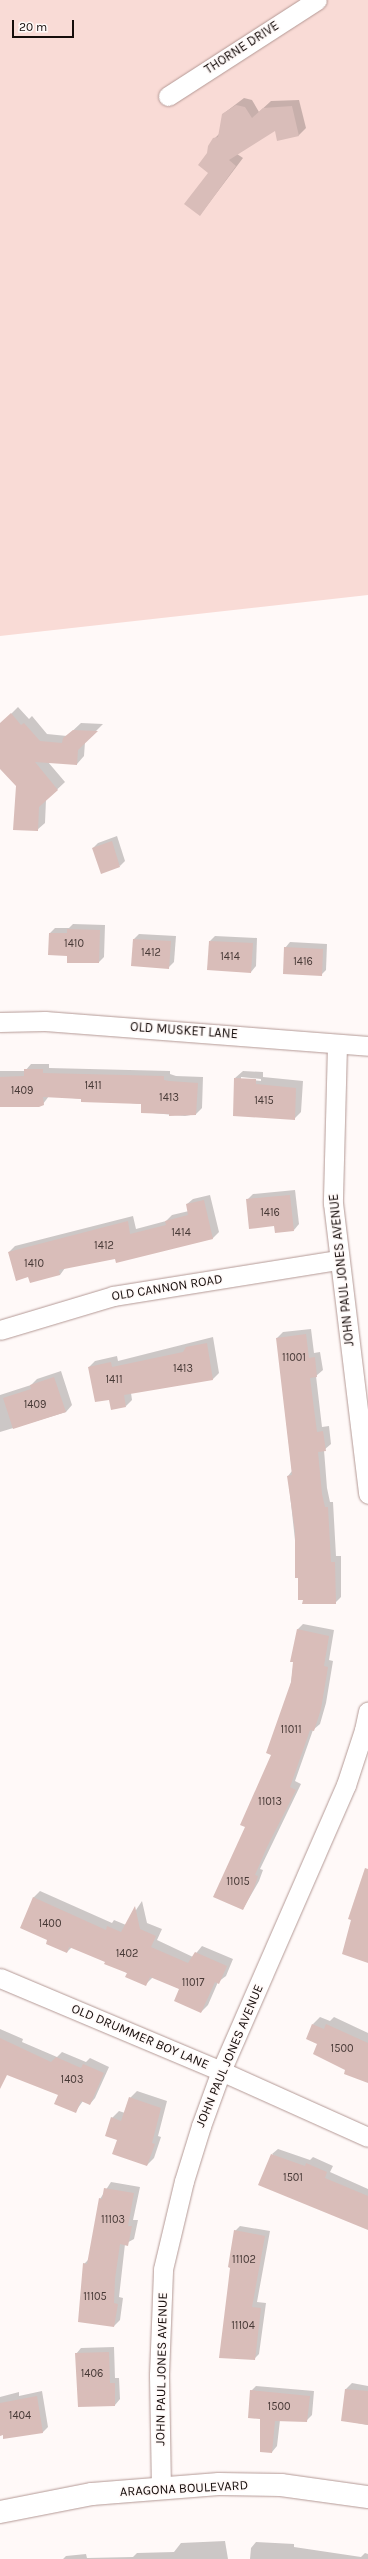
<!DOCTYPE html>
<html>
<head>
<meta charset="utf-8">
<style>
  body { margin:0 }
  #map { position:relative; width:368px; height:2559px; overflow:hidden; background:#fff9f8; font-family:Karla,sans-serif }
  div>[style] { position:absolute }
  .green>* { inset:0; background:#f9dbd6 }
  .shadow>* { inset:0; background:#0003 }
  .building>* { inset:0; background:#d9bdb9 }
  .roads { filter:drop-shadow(0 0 1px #b49995) drop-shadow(0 0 1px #b49995) }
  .street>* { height:19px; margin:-9.5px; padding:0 9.5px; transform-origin:9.5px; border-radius:9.5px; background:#fff }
  .secondary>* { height:22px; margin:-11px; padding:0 11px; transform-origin:11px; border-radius:11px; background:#fff }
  span { translate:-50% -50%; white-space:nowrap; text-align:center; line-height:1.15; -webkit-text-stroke:3px #fff9f8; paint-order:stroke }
  .number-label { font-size:11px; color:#473936 }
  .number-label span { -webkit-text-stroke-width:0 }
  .street-label { font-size:13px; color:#160d0b }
  .scale { position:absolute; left:12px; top:20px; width:62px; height:18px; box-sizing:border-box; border:2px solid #160d0b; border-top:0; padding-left:5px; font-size:12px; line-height:14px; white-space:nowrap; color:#160d0b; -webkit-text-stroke:3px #fff9f8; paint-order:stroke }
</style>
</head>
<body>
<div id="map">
  <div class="green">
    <div style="clip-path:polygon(0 0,368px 0,368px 595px,0 636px)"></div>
  </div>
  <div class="shadow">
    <div style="clip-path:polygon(244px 98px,252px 100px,259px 112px,271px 101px,299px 100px,306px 128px,299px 135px,278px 140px,276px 129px,237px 154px,243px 158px,200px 215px,210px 173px,208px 154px,214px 139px,220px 133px,223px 114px)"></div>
    <div style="clip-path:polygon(18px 707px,29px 719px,32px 716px,47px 734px,67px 736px,81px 723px,103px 724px,85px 742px,84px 756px,77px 764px,48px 762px,65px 782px,46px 800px,45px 823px,37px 830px,17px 786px,0 768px,0 725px)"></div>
    <div style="clip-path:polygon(117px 836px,125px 861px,120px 866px,93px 848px,98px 843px)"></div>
    <div style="clip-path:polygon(73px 924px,105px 925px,104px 957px,99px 962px,68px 955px,50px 933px,55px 928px,69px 928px)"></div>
    <div style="clip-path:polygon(139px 934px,176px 936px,174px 962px,169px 967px,132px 965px,134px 939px)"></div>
    <div style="clip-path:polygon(215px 936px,257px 938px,256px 966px,251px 972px,210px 941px)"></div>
    <div style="clip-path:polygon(290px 942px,327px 944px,326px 970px,321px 975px,285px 948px)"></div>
    <div style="clip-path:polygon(31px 1064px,49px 1064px,49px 1068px,170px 1071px,170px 1074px,176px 1076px,203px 1077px,202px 1108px,196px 1114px,185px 1116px,142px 1112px,142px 1104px,49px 1096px,43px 1104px,0 1106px,0 1071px,25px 1071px)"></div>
    <div style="clip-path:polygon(evenodd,243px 1071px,263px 1072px,263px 1077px,303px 1081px,301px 1112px,294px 1119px,235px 1078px,243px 1071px,241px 1077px,261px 1079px,261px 1081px,241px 1079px,241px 1077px)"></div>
    <div style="clip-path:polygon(295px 1190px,299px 1224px,294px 1230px,247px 1200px,253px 1194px)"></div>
    <div style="clip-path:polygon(210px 1195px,219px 1232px,213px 1238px,117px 1261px,116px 1257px,65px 1268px,60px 1275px,29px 1276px,9px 1252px,15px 1246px,133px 1216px,136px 1229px,166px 1221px,172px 1215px,189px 1211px,187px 1204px,193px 1199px)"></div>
    <div style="clip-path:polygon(311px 1329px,314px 1353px,320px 1352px,323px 1370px,316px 1376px,322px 1427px,329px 1426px,331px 1444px,324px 1450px,327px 1488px,330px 1502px,333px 1502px,336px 1556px,341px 1556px,341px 1597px,335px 1603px,299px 1577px,288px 1476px,292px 1471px,277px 1338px,283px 1332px)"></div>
    <div style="clip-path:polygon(213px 1337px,219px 1373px,213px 1379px,131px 1393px,132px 1400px,126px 1406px,109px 1398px,89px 1367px,95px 1361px,117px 1356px,118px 1361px)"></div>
    <div style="clip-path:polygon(61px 1371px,72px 1405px,66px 1412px,0 1432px,0 1395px,31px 1385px,37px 1379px)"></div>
    <div style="clip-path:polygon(303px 1624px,334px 1630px,329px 1660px,333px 1661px,326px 1703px,320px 1724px,313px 1730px,295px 1781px,301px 1784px,260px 1869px,263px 1870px,259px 1881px,243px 1909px,246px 1826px,272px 1754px,291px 1683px,298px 1629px)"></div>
    <div style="clip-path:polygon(40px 1891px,112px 1923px,114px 1920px,126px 1925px,142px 1901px,147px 1923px,162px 1929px,157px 1940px,193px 1957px,202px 1946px,233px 1959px,226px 1976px,218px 1982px,208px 2005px,201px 2012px,180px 1989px,153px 1977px,146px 1984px,106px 1961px,72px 1947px,67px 1952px,49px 1939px,21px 1927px,34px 1897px)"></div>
    <div style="clip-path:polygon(320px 2017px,330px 2021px,334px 2017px,368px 2033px,368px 2078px,346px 2069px,318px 2044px,313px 2024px)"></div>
    <div style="clip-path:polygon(0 2029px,23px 2039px,22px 2042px,57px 2057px,62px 2052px,86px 2062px,90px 2058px,109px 2067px,95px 2098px,90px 2104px,83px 2101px,75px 2112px,60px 2094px,0 2071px)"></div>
    <div style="clip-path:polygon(137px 2091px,167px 2101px,158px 2136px,161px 2137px,154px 2158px,147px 2165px,112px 2118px,119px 2111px,125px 2113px,130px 2098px)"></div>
    <div style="clip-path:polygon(278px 2149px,310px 2160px,313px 2157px,333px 2166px,330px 2172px,368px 2189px,368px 2229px,272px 2154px)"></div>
    <div style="clip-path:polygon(111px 2182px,140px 2187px,133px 2220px,138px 2220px,134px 2239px,125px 2244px,119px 2297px,123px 2298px,120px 2320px,114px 2326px,84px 2264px,89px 2259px,100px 2199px)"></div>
    <div style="clip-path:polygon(240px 2226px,270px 2231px,257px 2302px,266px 2303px,259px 2354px,254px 2359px,235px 2231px)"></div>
    <div style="clip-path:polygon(114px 2347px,115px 2378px,119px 2378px,120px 2399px,115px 2405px,76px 2354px,81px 2348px)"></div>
    <div style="clip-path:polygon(352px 2383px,368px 2386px,368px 2425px,342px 2420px,346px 2389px)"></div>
    <div style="clip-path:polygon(256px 2386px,314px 2391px,312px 2415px,307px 2420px,280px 2420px,277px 2446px,272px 2452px,251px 2391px)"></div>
    <div style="clip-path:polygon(42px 2391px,48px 2427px,43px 2432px,4px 2438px,4px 2434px,0 2435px,0 2397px,19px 2392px,19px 2396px)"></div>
    <div style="clip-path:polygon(225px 2541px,228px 2559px,63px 2559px,66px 2556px,86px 2554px,87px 2558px,133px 2557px,137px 2553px,174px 2552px,181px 2543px)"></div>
    <div style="clip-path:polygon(256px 2542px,294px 2544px,294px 2547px,361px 2557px,365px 2553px,368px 2554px,368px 2559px,250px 2559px,251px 2548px)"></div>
  </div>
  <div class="building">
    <div style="clip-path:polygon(236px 105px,245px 107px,252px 118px,263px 108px,292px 106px,299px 136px,277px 141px,275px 131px,229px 160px,236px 166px,200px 216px,184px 204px,208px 173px,198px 165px,207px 153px,208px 146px,213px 138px,218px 137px,222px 114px)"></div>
    <div style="clip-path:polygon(11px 713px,21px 725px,24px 723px,40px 741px,62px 743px,63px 738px,73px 730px,98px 731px,78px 750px,77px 765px,35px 762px,58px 790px,39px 807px,38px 831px,13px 830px,16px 786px,0 769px,0 723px)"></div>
    <div style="clip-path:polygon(112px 841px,120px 867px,101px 874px,92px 848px)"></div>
    <div style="clip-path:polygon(67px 929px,100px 930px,99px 963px,67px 963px,67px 956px,48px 955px,49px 933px,67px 933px)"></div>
    <div style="clip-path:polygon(133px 939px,171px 941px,169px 969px,131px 966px)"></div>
    <div style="clip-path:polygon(209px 941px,253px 943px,251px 973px,207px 970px)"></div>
    <div style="clip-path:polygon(284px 947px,323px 949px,322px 976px,283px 974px)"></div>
    <div style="clip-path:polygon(24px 1069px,43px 1069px,43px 1073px,164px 1076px,164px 1080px,169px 1081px,198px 1083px,196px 1115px,169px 1116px,169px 1114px,141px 1113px,141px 1104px,81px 1102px,81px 1099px,43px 1097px,44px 1105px,39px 1107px,0 1107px,0 1077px,24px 1076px)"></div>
    <div style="clip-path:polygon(234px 1078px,256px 1079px,256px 1084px,296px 1088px,295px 1120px,233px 1116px)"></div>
    <div style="clip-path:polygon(290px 1195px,294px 1231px,275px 1233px,274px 1226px,249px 1229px,246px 1199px)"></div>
    <div style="clip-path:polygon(204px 1200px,213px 1239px,116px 1263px,115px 1259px,59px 1270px,60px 1275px,30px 1283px,28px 1277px,16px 1281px,8px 1252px,128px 1221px,130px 1234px,166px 1225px,165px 1221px,188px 1215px,186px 1204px)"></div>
    <div style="clip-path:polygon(306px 1334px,309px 1358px,315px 1357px,317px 1377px,310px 1378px,317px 1432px,323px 1431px,326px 1451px,318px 1452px,322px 1494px,325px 1507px,328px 1507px,331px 1562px,335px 1562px,336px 1604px,302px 1604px,303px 1600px,298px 1600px,298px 1578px,295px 1578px,295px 1531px,287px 1476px,292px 1475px,276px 1338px)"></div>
    <div style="clip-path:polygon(207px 1343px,213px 1380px,124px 1395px,126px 1407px,111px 1410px,109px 1400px,95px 1402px,88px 1367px,111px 1362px,112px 1367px,183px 1352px,186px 1347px)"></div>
    <div style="clip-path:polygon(54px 1377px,66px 1412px,13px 1429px,3px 1398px,31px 1389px,30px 1385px)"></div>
    <div style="clip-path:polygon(297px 1629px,329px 1636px,324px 1666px,328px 1667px,321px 1709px,314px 1731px,310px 1730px,290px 1787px,296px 1790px,267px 1847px,255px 1875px,258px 1876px,254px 1888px,243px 1910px,213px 1897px,245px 1827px,240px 1825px,271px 1755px,266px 1753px,291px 1682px,293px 1662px,290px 1662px)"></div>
    <div style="clip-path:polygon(365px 1868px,368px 1869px,368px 1963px,342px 1954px,351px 1920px,348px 1919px)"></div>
    <div style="clip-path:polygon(33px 1897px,106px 1930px,107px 1926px,121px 1932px,135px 1906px,140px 1929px,156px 1936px,151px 1947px,188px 1963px,195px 1952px,227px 1966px,219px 1984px,215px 1982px,201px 2013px,174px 2001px,179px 1989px,150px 1977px,146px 1986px,125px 1977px,127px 1973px,104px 1964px,105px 1962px,69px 1947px,67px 1953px,46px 1944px,47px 1940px,20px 1928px)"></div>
    <div style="clip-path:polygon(312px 2024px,324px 2029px,326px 2024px,368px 2043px,368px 2083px,344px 2074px,345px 2070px,313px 2054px,317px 2044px,306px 2039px)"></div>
    <div style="clip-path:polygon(0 2038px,51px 2062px,56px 2057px,81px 2068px,83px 2064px,104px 2073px,90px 2105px,81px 2101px,76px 2113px,54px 2104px,58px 2095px,7px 2075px,0 2089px)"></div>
    <div style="clip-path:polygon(129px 2097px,161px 2108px,152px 2143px,155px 2144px,147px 2166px,112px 2154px,117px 2140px,105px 2136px,111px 2117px,121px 2121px)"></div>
    <div style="clip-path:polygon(271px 2154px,305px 2166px,306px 2163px,327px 2172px,325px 2178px,368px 2196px,368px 2230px,258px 2185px)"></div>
    <div style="clip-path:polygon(104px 2188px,134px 2193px,128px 2226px,132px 2226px,128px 2246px,120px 2244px,115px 2279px,114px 2303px,118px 2304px,114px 2327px,78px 2322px,83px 2263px,87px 2264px,99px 2198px,102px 2199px)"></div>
    <div style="clip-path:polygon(234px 2230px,265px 2236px,252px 2307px,261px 2308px,255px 2360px,219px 2358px,228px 2285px,230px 2268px,228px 2267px)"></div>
    <div style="clip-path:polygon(109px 2352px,110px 2383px,115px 2383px,115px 2406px,78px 2407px,75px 2353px)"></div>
    <div style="clip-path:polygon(345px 2389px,368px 2391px,368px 2425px,341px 2421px)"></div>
    <div style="clip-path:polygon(250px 2390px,310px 2396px,307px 2422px,275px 2421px,272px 2453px,260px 2452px,260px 2419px,248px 2418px)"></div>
    <div style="clip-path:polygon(37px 2396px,43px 2433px,3px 2439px,3px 2435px,0 2436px,0 2403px)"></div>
  </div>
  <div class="roads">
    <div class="street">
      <div style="left:168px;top:96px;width:177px;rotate:-32.8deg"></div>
      <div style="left:0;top:1022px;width:45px;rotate:-1.3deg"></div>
      <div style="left:45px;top:1021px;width:324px;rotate:4.4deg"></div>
      <div style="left:337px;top:1045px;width:158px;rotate:91.5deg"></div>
      <div style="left:333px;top:1203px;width:293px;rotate:83.1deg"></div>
      <div style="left:0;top:1330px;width:118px;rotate:-16.7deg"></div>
      <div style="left:113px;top:1296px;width:228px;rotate:-9.1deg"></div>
      <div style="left:0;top:1978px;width:240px;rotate:22.8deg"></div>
      <div style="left:221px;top:2071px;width:161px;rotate:24.2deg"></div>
      <div style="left:161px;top:2489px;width:114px;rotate:-91deg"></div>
      <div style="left:159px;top:2375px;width:106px;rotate:-87.8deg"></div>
      <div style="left:163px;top:2269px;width:90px;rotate:-76.6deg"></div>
      <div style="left:184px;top:2181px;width:58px;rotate:-72.8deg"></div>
      <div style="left:201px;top:2126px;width:59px;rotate:-70deg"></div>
      <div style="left:221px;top:2071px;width:312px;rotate:-66.4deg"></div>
      <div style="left:346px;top:1785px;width:58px;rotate:-71.9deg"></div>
      <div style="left:364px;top:1730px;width:19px;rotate:-78deg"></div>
    </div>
    <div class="secondary">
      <div style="left:0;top:2512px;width:94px;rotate:-11.1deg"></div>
      <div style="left:92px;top:2494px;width:127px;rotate:-4.5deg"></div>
      <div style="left:219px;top:2484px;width:62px;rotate:0.9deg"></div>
      <div style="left:281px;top:2485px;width:88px;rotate:7.9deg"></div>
    </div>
  </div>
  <div class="number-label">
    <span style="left:74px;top:944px">1410</span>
    <span style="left:151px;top:953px">1412</span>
    <span style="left:230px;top:957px">1414</span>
    <span style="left:303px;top:962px">1416</span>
    <span style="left:93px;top:1086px">1411</span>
    <span style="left:22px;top:1091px">1409</span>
    <span style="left:169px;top:1098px">1413</span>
    <span style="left:264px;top:1101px">1415</span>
    <span style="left:270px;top:1213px">1416</span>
    <span style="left:181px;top:1233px">1414</span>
    <span style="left:104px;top:1246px">1412</span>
    <span style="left:34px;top:1264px">1410</span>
    <span style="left:294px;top:1358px">11001</span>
    <span style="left:183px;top:1369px">1413</span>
    <span style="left:114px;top:1380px">1411</span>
    <span style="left:35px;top:1405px">1409</span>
    <span style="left:291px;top:1730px">11011</span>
    <span style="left:270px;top:1802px">11013</span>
    <span style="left:238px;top:1882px">11015</span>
    <span style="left:50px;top:1924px">1400</span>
    <span style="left:127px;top:1954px">1402</span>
    <span style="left:193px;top:1983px">11017</span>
    <span style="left:342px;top:2049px">1500</span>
    <span style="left:72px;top:2080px">1403</span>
    <span style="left:293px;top:2178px">1501</span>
    <span style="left:113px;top:2220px">11103</span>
    <span style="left:244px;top:2260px">11102</span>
    <span style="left:95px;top:2297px">11105</span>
    <span style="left:243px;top:2326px">11104</span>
    <span style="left:92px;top:2374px">1406</span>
    <span style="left:279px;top:2407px">1500</span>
    <span style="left:20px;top:2416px">1404</span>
  </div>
  <div class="street-label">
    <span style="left:242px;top:48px;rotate:-33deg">THORNE DRIVE</span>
    <span style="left:184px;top:1031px;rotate:4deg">OLD MUSKET LANE</span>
    <span style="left:342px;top:1270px;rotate:-96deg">JOHN PAUL JONES AVENUE</span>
    <span style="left:167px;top:1288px;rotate:-9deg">OLD CANNON ROAD</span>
    <span style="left:140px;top:2037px;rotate:23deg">OLD DRUMMER BOY LANE</span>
    <span style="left:230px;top:2056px;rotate:-67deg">JOHN PAUL JONES AVENUE</span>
    <span style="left:162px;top:2369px;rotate:-89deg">JOHN PAUL JONES AVENUE</span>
    <span style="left:184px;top:2489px;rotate:-3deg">ARAGONA BOULEVARD</span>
  </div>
  <div class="scale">20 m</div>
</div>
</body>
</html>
